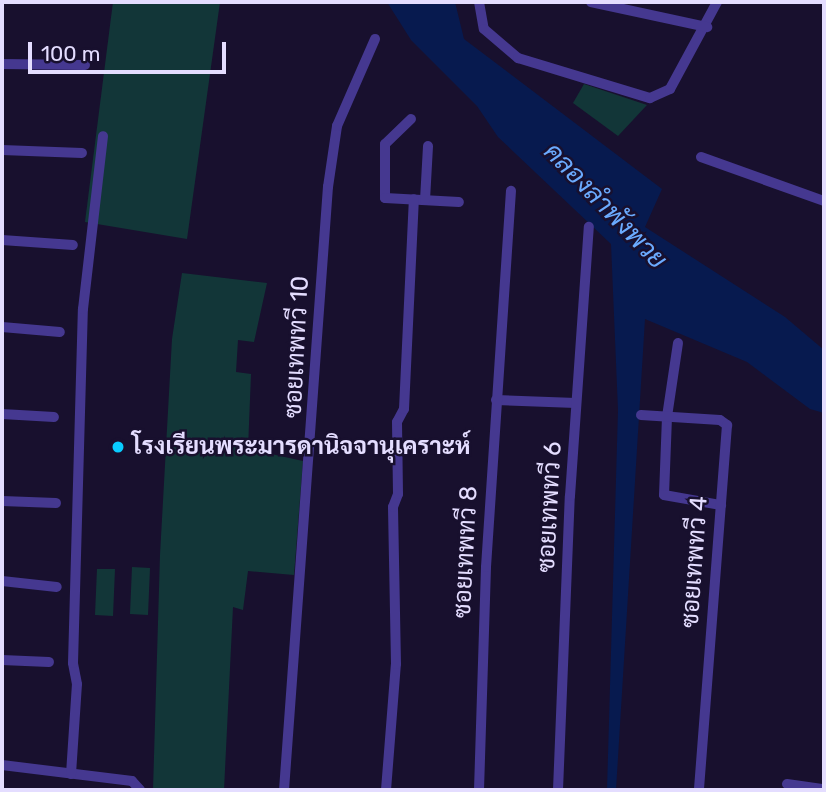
<!DOCTYPE html>
<html>
<head>
<meta charset="utf-8">
<style>
  body { margin:0 }
  #map { position:relative; width:826px; height:792px; overflow:hidden; background:#18102e; font-family:Rubik,Sarabun,sans-serif }
  div>[style] { position:absolute }
  .green>* { inset:0; background:#123638 }
  .water>* { inset:0; background:#071a4f }
  .minor>* { height:10px; margin:-5px; padding:0 5px; transform-origin:5px; border-radius:5px; background:#453890 }
  .dots>* { width:19px; height:19px; translate:-50% -50%; box-sizing:border-box; border:4px solid #18102e; border-radius:50% }
  span { translate:-50% -50%; white-space:nowrap; text-align:center; line-height:1.15; -webkit-text-stroke:5px #18102e; paint-order:stroke }
  .street-label { font-size:24px; color:#e4ddff }
  .poi-label { font-size:24px; color:#e4ddff; font-weight:700 }
  .left { translate:0 -50%; text-align:left }
  .water-label { font-size:26px; color:#6babff; font-style:italic }
  .frame { position:absolute; inset:0; border:4px solid #e4ddff; pointer-events:none }
  .scale { position:absolute; left:28px; top:42px; width:198px; height:32px; box-sizing:border-box; border:4px solid #e4ddff; border-top:0; padding-left:9px; font-size:21px; line-height:24px; white-space:nowrap; color:#e4ddff; -webkit-text-stroke:5px #18102e; paint-order:stroke }
</style>
</head>
<body>
<div id="map">
  <div class="green">
    <div style="clip-path:polygon(113px 2px,220px 2px,187px 239px,85px 222px)"></div>
    <div style="clip-path:polygon(584px 84px,647px 105px,618px 136px,573px 103px)"></div>
    <div style="clip-path:polygon(182px 273px,267px 283px,254px 342px,238px 340px,236px 372px,251px 374px,248px 449px,303px 461px,294px 575px,248px 571px,243px 610px,233px 607px,224px 790px,153px 790px,160px 555px,172px 339px)"></div>
    <div style="clip-path:polygon(132px 567px,150px 568px,148px 615px,130px 614px)"></div>
    <div style="clip-path:polygon(97px 569px,115px 569px,113px 616px,95px 615px)"></div>
  </div>
  <div class="water">
    <div style="clip-path:polygon(387px 2px,455px 2px,464px 39px,662px 189px,645px 227px,785px 317px,824px 350px,824px 413px,810px 409px,747px 362px,645px 319px,616px 790px,607px 790px,618px 410px,611px 244px,498px 137px,477px 106px,411px 40px)"></div>
  </div>
  <div class="minor">
    <div style="left:479px;top:2px;width:27px;rotate:80deg"></div>
    <div style="left:484px;top:29px;width:45px;rotate:40.5deg"></div>
    <div style="left:518px;top:58px;width:138px;rotate:16.9deg"></div>
    <div style="left:650px;top:98px;width:22px;rotate:-24deg"></div>
    <div style="left:670px;top:89px;width:99px;rotate:-61.6deg"></div>
    <div style="left:591px;top:2px;width:119px;rotate:12.2deg"></div>
    <div style="left:2px;top:64px;width:83px;rotate:0.7deg"></div>
    <div style="left:411px;top:119px;width:36px;rotate:136deg"></div>
    <div style="left:385px;top:144px;width:54px;rotate:90deg"></div>
    <div style="left:385px;top:198px;width:74px;rotate:3.1deg"></div>
    <div style="left:2px;top:150px;width:80px;rotate:2.1deg"></div>
    <div style="left:701px;top:157px;width:131px;rotate:19.7deg"></div>
    <div style="left:425px;top:200px;width:54px;rotate:-86.8deg"></div>
    <div style="left:2px;top:240px;width:71px;rotate:4deg"></div>
    <div style="left:2px;top:327px;width:58px;rotate:4.9deg"></div>
    <div style="left:678px;top:343px;width:75px;rotate:98.5deg"></div>
    <div style="left:667px;top:417px;width:78px;rotate:92.2deg"></div>
    <div style="left:664px;top:495px;width:58px;rotate:10deg"></div>
    <div style="left:496px;top:400px;width:80px;rotate:2.1deg"></div>
    <div style="left:2px;top:414px;width:52px;rotate:3.3deg"></div>
    <div style="left:641px;top:415px;width:79px;rotate:3.6deg"></div>
    <div style="left:720px;top:420px;width:9px;rotate:36deg"></div>
    <div style="left:727px;top:425px;width:366px;rotate:94.4deg"></div>
    <div style="left:2px;top:501px;width:54px;rotate:2.1deg"></div>
    <div style="left:2px;top:581px;width:55px;rotate:6.2deg"></div>
    <div style="left:2px;top:660px;width:47px;rotate:2.4deg"></div>
    <div style="left:2px;top:765px;width:131px;rotate:7deg"></div>
    <div style="left:132px;top:781px;width:12px;rotate:48deg"></div>
    <div style="left:71px;top:774px;width:90px;rotate:-86.2deg"></div>
    <div style="left:77px;top:684px;width:21px;rotate:-101deg"></div>
    <div style="left:73px;top:663px;width:354px;rotate:-88.4deg"></div>
    <div style="left:83px;top:309px;width:174px;rotate:-83.4deg"></div>
    <div style="left:787px;top:784px;width:37px;rotate:8deg"></div>
    <div style="left:284px;top:790px;width:605px;rotate:-85.83deg"></div>
    <div style="left:328px;top:187px;width:62px;rotate:-81.6deg"></div>
    <div style="left:337px;top:126px;width:95px;rotate:-66.4deg"></div>
    <div style="left:386px;top:790px;width:126px;rotate:-85.5deg"></div>
    <div style="left:396px;top:664px;width:157px;rotate:-91.1deg"></div>
    <div style="left:393px;top:507px;width:14px;rotate:-69deg"></div>
    <div style="left:398px;top:494px;width:72px;rotate:-90.8deg"></div>
    <div style="left:397px;top:422px;width:15px;rotate:-62deg"></div>
    <div style="left:404px;top:409px;width:210px;rotate:-87.3deg"></div>
    <div style="left:479px;top:790px;width:223px;rotate:-88.2deg"></div>
    <div style="left:486px;top:567px;width:377px;rotate:-86.2deg"></div>
    <div style="left:558px;top:790px;width:294px;rotate:-87.7deg"></div>
    <div style="left:570px;top:496px;width:270px;rotate:-86deg"></div>
  </div>
  <div class="dots">
    <div style="left:118px;top:447px;background:#09ccff"></div>
  </div>
  <div class="street-label">
    <span style="left:297px;top:347px;rotate:-87deg">ซอยเทพทวี 10</span>
    <span style="left:550px;top:507px;rotate:-87deg">ซอยเทพทวี 6</span>
    <span style="left:466px;top:552px;rotate:-87deg">ซอยเทพทวี 8</span>
    <span style="left:695px;top:562px;rotate:-86deg">ซอยเทพทวี 4</span>
  </div>
  <div class="poi-label">
    <span class="left" style="left:132px;top:447px">โรงเรียนพระมารดานิจจานุเคราะห์</span>
  </div>
  <div class="water-label">
    <span style="left:605px;top:206px;rotate:46deg">คลองลำพังพวย</span>
  </div>
  <div class="frame"></div>
  <div class="scale">100 m</div>
</div>
</body>
</html>
